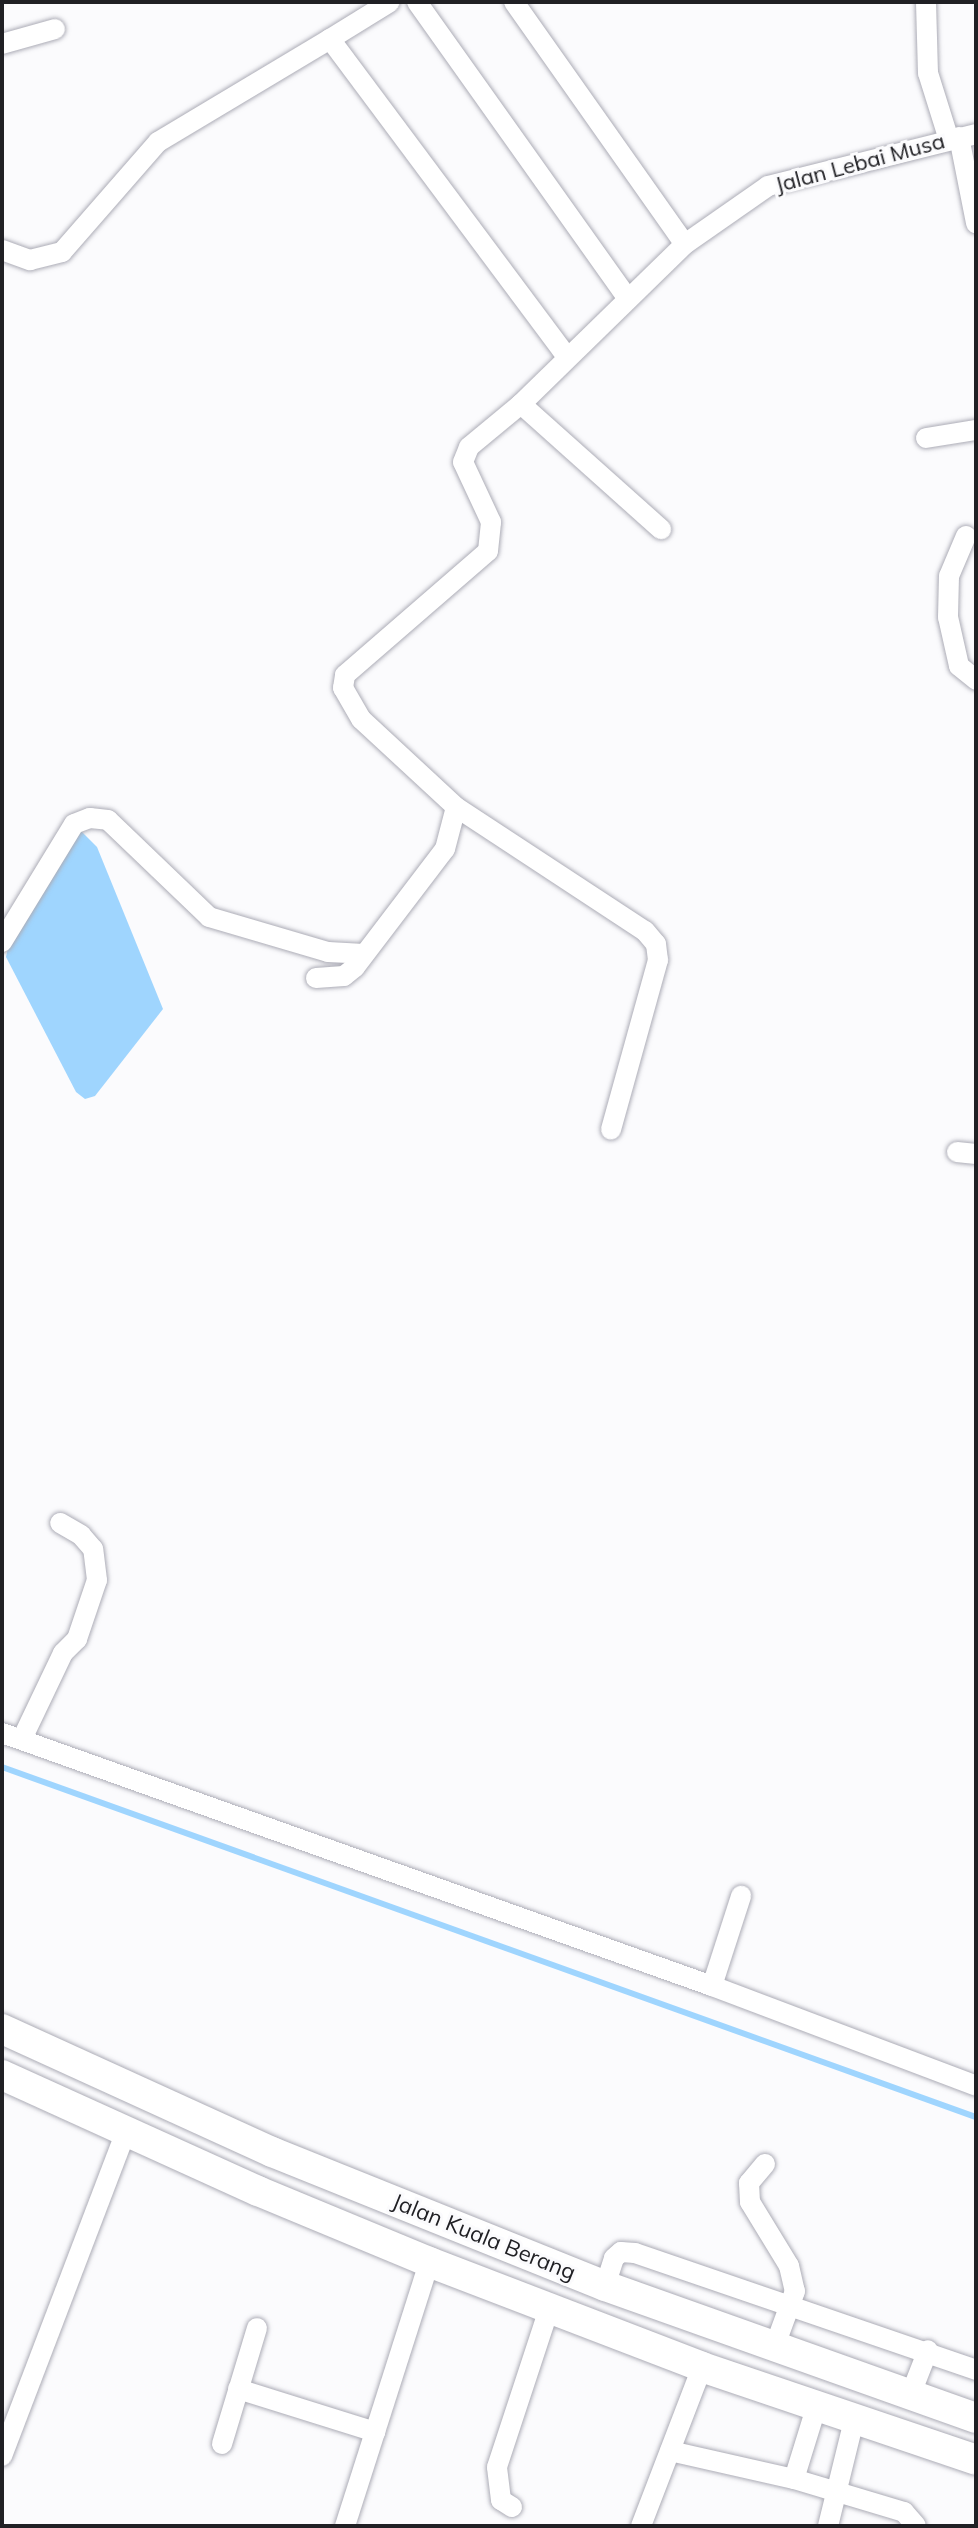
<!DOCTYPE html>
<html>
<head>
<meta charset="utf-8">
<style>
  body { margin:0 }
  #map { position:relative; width:978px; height:2528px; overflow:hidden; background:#fbfbfd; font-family:Mulish,sans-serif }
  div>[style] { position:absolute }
  .water>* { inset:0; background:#9fd5fe }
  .stream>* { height:6px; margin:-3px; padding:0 3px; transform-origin:3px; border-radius:3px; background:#9fd5fe }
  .roads { filter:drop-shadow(0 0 2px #acacb6) drop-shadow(0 0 2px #acacb6) }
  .minor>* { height:20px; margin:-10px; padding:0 10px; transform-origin:10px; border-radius:10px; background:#fff }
  .highway>* { height:30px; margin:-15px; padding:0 15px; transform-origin:15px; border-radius:15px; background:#fff }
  span { translate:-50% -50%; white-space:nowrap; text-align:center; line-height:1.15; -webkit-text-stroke:6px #fbfbfd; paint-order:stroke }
  .street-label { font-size:22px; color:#202024 }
  .frame { position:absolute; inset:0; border:4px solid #202024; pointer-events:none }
</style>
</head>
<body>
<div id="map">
  <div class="water">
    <div style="clip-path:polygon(80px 830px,97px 847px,163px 1009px,95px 1096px,85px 1099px,76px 1092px,6px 957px,10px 938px)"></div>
  </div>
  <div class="stream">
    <div style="left:2px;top:1767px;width:1035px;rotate:19.77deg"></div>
  </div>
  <div class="roads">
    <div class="minor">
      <div style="left:417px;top:2px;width:363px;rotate:54.6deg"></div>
      <div style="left:514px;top:2px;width:296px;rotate:54.8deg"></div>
      <div style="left:926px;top:2px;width:71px;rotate:88.4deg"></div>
      <div style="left:928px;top:73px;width:70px;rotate:72.6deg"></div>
      <div style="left:330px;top:39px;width:70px;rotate:-31.7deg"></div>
      <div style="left:2px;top:44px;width:55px;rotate:-15.8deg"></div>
      <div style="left:959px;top:137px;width:88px;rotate:78.8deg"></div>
      <div style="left:2px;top:250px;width:30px;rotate:20deg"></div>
      <div style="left:30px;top:260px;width:33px;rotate:-14deg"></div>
      <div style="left:62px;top:252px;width:146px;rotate:-48.9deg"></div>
      <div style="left:158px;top:142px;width:200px;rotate:-30.9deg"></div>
      <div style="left:330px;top:39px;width:397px;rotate:53.3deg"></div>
      <div style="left:521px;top:404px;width:188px;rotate:41.8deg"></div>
      <div style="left:926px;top:438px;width:51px;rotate:-9.1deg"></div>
      <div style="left:966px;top:536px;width:43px;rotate:113deg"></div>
      <div style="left:949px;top:576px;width:41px;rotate:91.4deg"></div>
      <div style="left:948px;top:617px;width:50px;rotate:77.3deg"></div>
      <div style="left:959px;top:666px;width:22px;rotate:39deg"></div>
      <div style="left:456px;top:807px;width:226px;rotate:33.3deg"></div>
      <div style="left:645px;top:931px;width:17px;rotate:50deg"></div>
      <div style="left:656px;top:944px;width:16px;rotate:83deg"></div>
      <div style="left:658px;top:960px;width:176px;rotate:105.5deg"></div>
      <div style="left:2px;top:942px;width:138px;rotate:-58.6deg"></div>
      <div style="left:74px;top:824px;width:17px;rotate:-21deg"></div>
      <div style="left:90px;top:818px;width:18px;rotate:6deg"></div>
      <div style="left:108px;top:820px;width:140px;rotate:43.8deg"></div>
      <div style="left:209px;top:917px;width:124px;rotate:16.4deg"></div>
      <div style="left:328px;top:952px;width:36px;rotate:3deg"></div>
      <div style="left:316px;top:978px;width:28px;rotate:-4deg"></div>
      <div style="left:344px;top:976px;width:14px;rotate:-39deg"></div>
      <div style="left:355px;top:967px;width:148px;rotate:-52.7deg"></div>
      <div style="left:445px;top:849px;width:43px;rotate:-75.3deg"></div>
      <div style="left:456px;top:807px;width:129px;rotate:-137.2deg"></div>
      <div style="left:361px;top:719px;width:36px;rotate:-120deg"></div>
      <div style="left:343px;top:688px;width:13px;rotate:-81deg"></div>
      <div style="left:345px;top:675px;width:189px;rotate:-40.9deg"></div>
      <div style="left:488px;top:551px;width:29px;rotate:-84deg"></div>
      <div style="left:491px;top:522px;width:66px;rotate:-115deg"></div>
      <div style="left:463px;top:462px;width:16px;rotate:-68deg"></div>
      <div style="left:469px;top:447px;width:67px;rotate:-39.6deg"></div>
      <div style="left:521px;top:404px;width:229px;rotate:-44.3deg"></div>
      <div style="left:685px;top:244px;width:101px;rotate:-34.9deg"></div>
      <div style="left:768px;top:186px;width:214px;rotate:-14deg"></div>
      <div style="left:957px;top:1152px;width:19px;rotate:6deg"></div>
      <div style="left:2px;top:1733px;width:754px;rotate:19.61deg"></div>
      <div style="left:712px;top:1986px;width:282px;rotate:20.7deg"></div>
      <div style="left:22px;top:1739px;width:95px;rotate:-64.5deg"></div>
      <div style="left:63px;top:1653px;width:20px;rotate:-45deg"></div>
      <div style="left:77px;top:1639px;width:62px;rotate:-71.3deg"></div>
      <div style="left:97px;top:1580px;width:31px;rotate:-97deg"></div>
      <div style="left:93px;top:1549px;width:18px;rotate:-131deg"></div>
      <div style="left:81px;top:1535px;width:24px;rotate:-150deg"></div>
      <div style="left:712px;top:1986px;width:95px;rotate:-72.1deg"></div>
      <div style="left:765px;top:2164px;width:25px;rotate:130deg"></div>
      <div style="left:749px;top:2183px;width:19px;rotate:87deg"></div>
      <div style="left:750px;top:2202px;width:75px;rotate:58.6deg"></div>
      <div style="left:789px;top:2266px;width:26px;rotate:77deg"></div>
      <div style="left:795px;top:2291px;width:61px;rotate:110.2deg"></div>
      <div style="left:605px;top:2286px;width:29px;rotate:-72deg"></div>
      <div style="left:614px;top:2258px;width:9px;rotate:-41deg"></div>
      <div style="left:621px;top:2252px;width:14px;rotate:4deg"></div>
      <div style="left:635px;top:2253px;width:361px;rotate:18.9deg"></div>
      <div style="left:238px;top:2389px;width:144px;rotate:17.4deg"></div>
      <div style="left:910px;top:2396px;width:49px;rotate:-68.6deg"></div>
      <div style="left:816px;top:2408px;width:74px;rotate:107.2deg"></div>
      <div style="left:794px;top:2479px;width:115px;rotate:16.7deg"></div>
      <div style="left:904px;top:2512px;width:18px;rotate:49deg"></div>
      <div style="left:222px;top:2444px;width:121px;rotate:-73.2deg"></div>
      <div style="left:670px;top:2451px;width:127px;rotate:12.7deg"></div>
      <div style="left:2px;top:2456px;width:347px;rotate:-69.1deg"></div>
      <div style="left:512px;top:2507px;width:13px;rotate:-148deg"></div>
      <div style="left:501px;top:2500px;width:33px;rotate:-97deg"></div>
      <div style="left:497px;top:2467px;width:166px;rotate:-71.8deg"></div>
      <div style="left:345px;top:2526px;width:277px;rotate:-72.3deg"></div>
      <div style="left:641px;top:2526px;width:170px;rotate:-69deg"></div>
      <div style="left:828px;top:2526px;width:109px;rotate:-76.2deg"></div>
    </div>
    <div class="highway">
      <div style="left:2px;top:2029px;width:297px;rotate:24.5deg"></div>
      <div style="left:272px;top:2152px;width:359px;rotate:21.9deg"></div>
      <div style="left:605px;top:2286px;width:394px;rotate:19.6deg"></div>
      <div style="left:2px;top:2075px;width:281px;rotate:24.4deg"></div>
      <div style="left:258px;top:2191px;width:185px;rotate:22.5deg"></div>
      <div style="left:429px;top:2262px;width:292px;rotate:21deg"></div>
      <div style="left:702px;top:2367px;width:289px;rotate:18.7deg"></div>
    </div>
  </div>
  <div class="street-label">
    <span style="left:860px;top:163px;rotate:-15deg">Jalan Lebai Musa</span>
    <span style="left:484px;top:2237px;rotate:22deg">Jalan Kuala Berang</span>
  </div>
  <div class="frame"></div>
</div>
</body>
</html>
